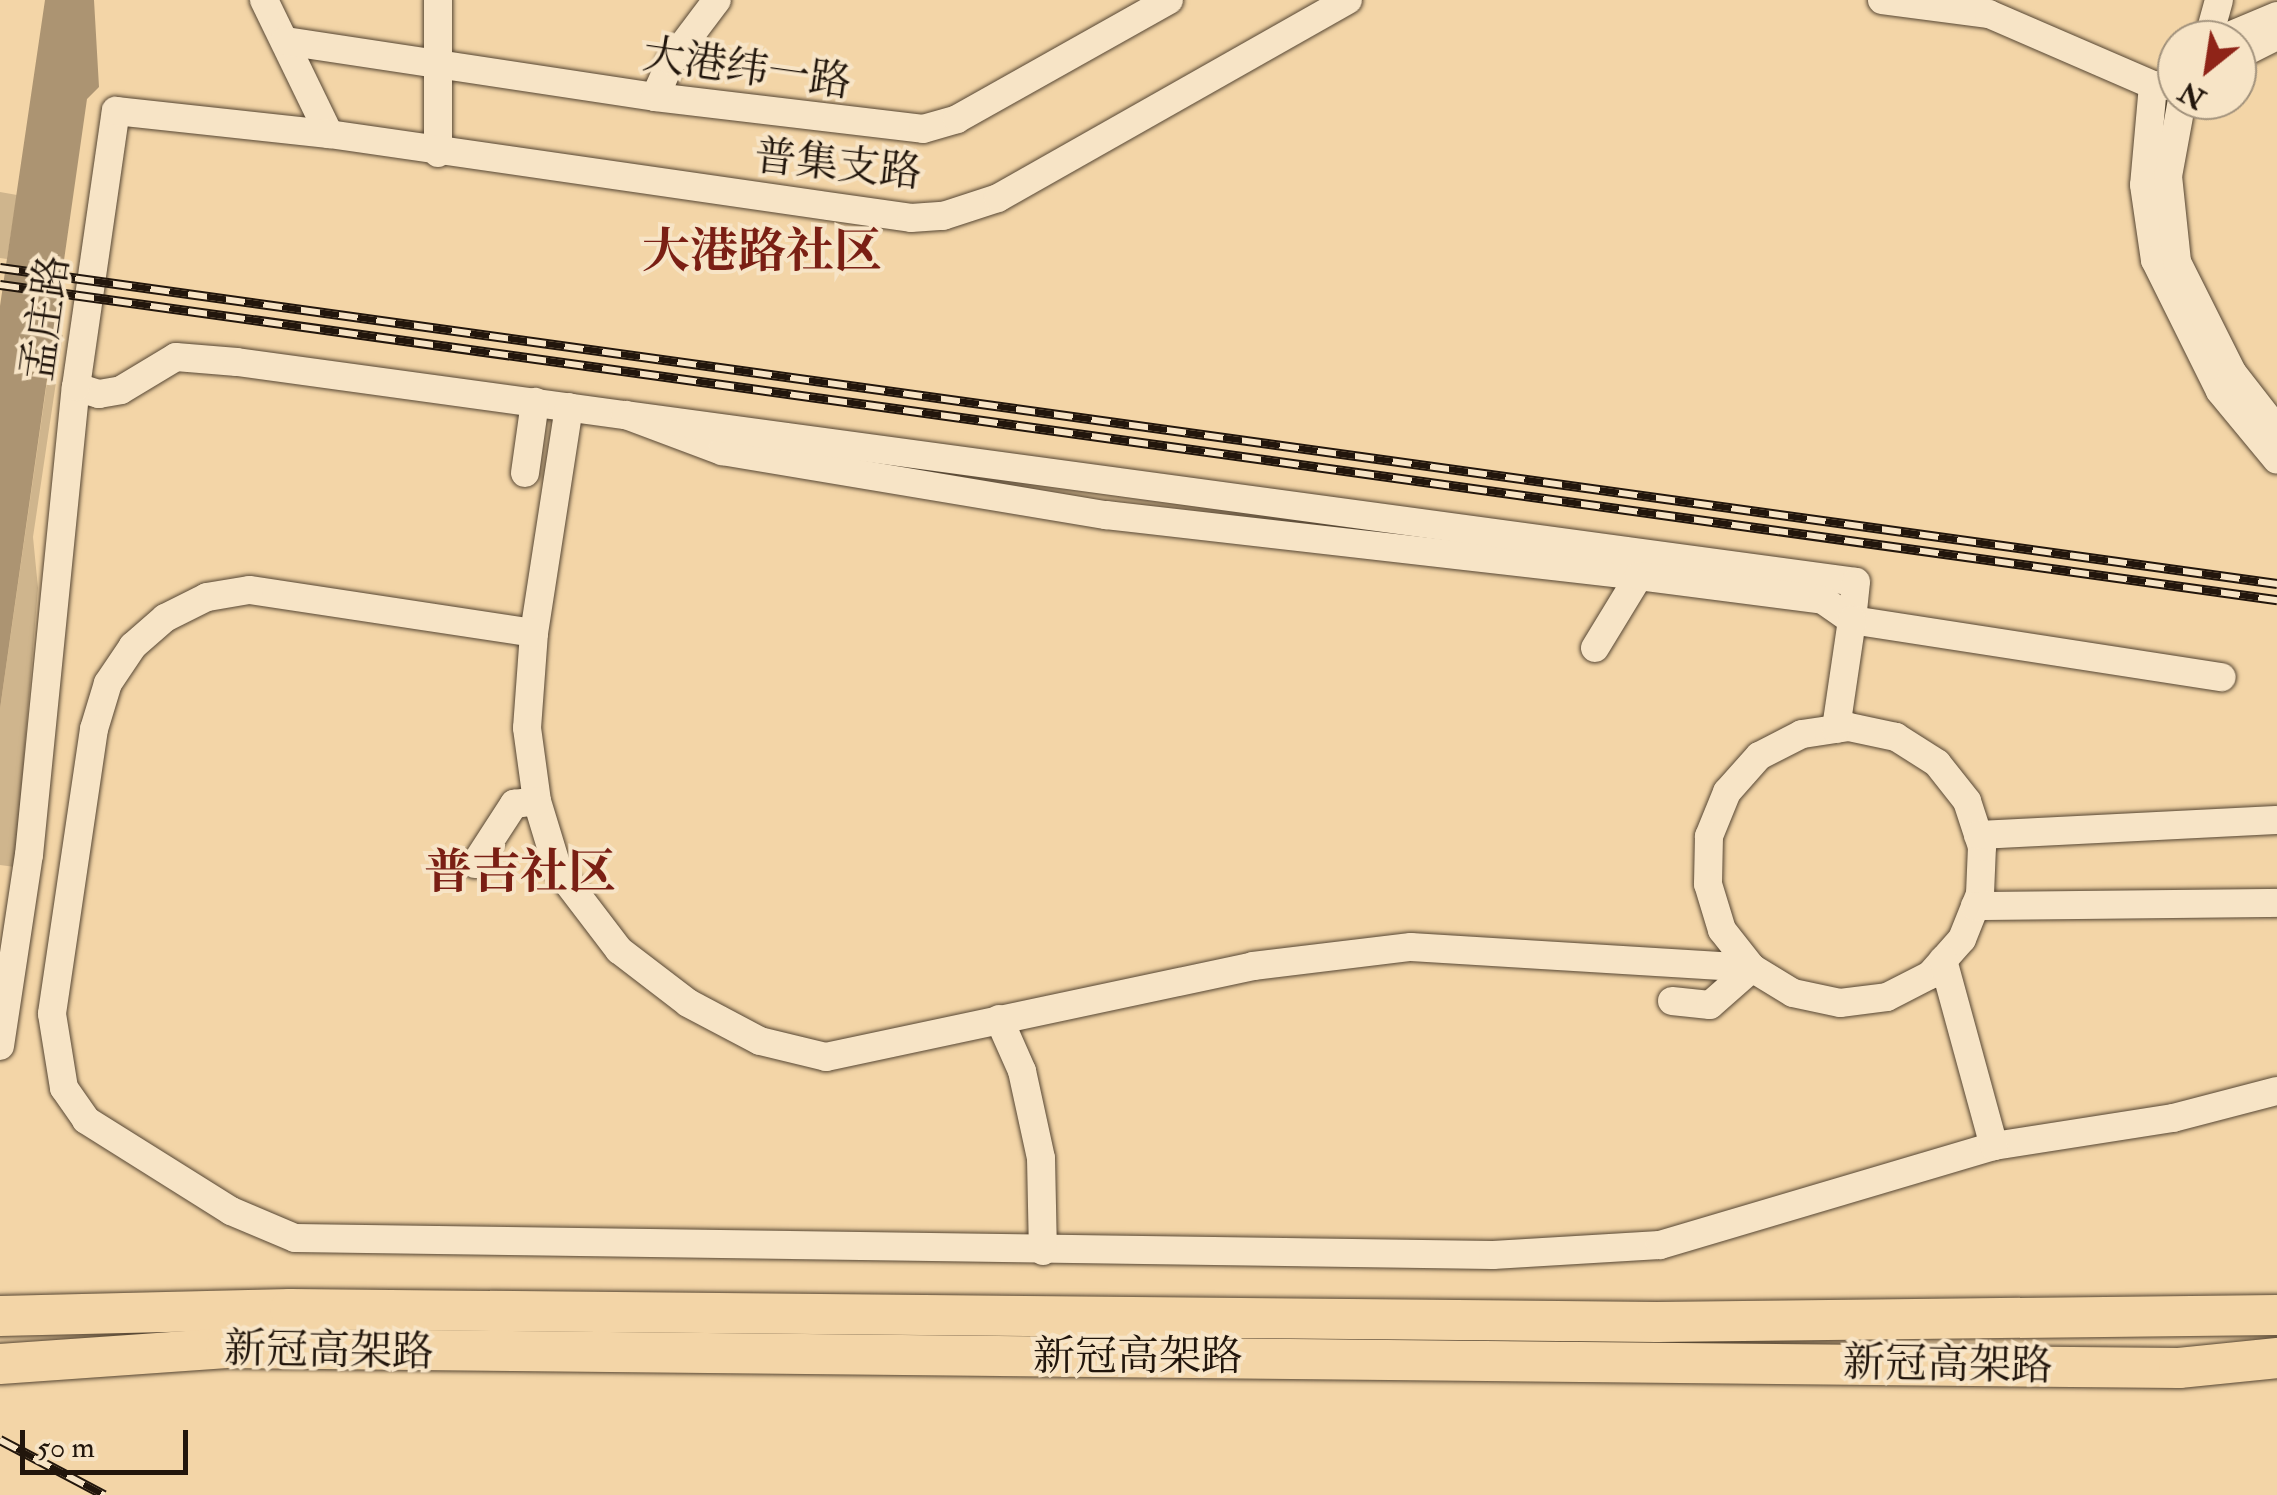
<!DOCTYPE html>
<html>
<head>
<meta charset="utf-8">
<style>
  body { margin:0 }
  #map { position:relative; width:2277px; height:1495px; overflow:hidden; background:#f3d5a7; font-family:"IM FELL Double Pica","Noto Serif SC",serif }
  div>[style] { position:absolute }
  .green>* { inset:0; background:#cfb58d }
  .water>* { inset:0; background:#ac9472 }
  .roads { filter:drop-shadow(0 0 2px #564633) drop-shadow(0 0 2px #564633) }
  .minor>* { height:28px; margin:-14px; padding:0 14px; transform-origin:14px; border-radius:14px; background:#f7e4c6 }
  .highway>* { height:40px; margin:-20px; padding:0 20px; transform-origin:20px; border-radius:20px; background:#f3d5a7 }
  .rail>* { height:10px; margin-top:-5px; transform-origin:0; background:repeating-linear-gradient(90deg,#f7e4c6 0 19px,#22160c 0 38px); box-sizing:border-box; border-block:2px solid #22160c }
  span { translate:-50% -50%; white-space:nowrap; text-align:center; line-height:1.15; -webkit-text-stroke:8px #f7e4c6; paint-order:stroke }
  .street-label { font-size:42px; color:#22160c }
  .quarter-label { font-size:48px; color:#7a1f14; font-weight:700 }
  .north { position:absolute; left:2157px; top:20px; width:100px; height:100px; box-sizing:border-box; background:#f7e4c6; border:2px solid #a2927c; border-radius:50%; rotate:210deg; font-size:28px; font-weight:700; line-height:40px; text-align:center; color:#22160c }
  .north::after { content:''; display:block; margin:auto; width:35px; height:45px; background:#8f2418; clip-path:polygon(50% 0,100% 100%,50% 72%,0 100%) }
  .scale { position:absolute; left:20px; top:1430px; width:168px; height:45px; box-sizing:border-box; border:5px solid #22160c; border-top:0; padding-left:12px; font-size:30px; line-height:35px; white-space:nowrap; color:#22160c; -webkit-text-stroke:8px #f7e4c6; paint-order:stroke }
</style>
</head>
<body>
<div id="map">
  <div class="green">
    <div style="clip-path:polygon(0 192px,17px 195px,7px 259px,0 258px)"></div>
    <div style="clip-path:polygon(54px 333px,63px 335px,33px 537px,38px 588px,15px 867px,0 865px,0 709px)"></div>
  </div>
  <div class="water">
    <div style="clip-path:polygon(45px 0,94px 0,99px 87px,87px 99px,0 709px,0 306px)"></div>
  </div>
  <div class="roads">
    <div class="minor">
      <div style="left:264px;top:0;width:149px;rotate:64.1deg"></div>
      <div style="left:1882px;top:0;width:108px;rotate:7.5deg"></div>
      <div style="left:1989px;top:14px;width:179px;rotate:23.4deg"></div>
      <div style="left:2153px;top:85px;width:16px;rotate:4deg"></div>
      <div style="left:2208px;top:40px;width:41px;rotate:-74.6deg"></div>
      <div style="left:2220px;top:40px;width:62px;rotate:-22.8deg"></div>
      <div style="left:285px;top:41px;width:374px;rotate:8.6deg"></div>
      <div style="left:655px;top:97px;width:270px;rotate:6.8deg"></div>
      <div style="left:923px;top:129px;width:35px;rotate:-16deg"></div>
      <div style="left:957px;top:119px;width:243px;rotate:-29.3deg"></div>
      <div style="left:2237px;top:56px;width:45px;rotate:-26.6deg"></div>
      <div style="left:2153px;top:85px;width:100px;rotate:95.1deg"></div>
      <div style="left:2144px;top:185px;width:76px;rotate:81.7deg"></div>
      <div style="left:2155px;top:260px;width:146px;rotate:63.6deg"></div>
      <div style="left:2220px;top:391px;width:89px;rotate:50.4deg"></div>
      <div style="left:655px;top:97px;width:39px;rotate:-66deg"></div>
      <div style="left:671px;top:61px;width:76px;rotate:-53deg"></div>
      <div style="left:2182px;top:100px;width:77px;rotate:100.4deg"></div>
      <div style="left:2168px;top:176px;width:86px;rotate:84deg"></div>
      <div style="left:2177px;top:262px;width:123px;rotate:63.4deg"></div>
      <div style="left:2232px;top:372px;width:73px;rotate:52.2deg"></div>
      <div style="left:438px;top:153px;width:153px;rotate:-90deg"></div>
      <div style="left:76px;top:387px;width:24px;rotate:17deg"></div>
      <div style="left:99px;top:394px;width:22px;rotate:-10deg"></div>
      <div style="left:121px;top:390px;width:64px;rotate:-31deg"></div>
      <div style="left:176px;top:357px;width:61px;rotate:4.7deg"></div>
      <div style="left:237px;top:362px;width:393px;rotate:7.8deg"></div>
      <div style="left:626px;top:415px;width:103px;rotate:20.6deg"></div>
      <div style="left:722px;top:451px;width:389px;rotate:9.5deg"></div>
      <div style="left:1106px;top:515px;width:536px;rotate:6.53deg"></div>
      <div style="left:569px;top:407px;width:229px;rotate:98.8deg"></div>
      <div style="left:534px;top:633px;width:95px;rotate:94.2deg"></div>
      <div style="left:527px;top:728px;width:74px;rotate:82.2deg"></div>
      <div style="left:537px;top:801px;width:72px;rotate:73.1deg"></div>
      <div style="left:558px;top:870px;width:101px;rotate:52.7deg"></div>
      <div style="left:619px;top:950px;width:87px;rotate:37.5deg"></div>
      <div style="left:688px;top:1003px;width:81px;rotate:27.8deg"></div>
      <div style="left:760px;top:1041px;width:68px;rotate:13.6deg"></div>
      <div style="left:826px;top:1057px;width:437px;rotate:-12deg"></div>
      <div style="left:1253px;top:966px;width:159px;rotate:-6.9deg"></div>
      <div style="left:1411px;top:947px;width:342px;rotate:3.5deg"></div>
      <div style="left:1752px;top:968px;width:48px;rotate:31.4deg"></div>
      <div style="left:1793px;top:993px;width:48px;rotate:12deg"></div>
      <div style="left:1840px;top:1003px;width:47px;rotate:-7.3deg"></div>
      <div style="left:1887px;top:997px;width:48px;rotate:-27.1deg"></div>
      <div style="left:1930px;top:975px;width:48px;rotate:-48.4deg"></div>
      <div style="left:1962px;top:939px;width:48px;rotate:-68.2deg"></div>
      <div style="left:1980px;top:894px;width:47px;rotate:-87.6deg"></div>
      <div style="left:1982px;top:847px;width:48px;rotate:-108.1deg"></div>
      <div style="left:1967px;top:801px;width:48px;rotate:-128.3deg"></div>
      <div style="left:1937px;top:763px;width:49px;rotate:-147.6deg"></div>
      <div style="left:1896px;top:737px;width:48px;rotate:-168deg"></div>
      <div style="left:1849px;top:727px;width:48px;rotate:171.5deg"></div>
      <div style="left:1802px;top:734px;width:48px;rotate:152.9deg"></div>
      <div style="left:1759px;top:756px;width:48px;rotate:131.6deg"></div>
      <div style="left:1727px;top:792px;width:48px;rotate:112.2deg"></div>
      <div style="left:1709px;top:836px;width:48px;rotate:91.2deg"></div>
      <div style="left:1708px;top:884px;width:48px;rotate:73.1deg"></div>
      <div style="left:1722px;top:930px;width:48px;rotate:51.7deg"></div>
      <div style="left:626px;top:415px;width:1241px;rotate:7.73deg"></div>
      <div style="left:1856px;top:582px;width:38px;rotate:96deg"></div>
      <div style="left:1852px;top:620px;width:374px;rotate:8.8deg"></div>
      <div style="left:525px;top:473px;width:72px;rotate:-82deg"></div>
      <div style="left:534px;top:633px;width:288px;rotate:-171.4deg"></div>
      <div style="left:249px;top:590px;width:43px;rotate:170.5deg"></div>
      <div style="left:207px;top:597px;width:47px;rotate:153.4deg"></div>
      <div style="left:165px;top:618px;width:43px;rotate:138.8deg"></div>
      <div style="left:133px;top:646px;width:45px;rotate:124deg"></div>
      <div style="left:108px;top:683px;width:48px;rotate:106.9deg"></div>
      <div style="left:94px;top:729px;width:288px;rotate:98.4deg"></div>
      <div style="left:52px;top:1014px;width:75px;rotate:80.8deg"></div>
      <div style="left:64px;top:1088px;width:39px;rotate:55deg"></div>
      <div style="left:86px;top:1120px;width:171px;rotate:32.1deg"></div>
      <div style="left:231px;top:1211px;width:69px;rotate:22.9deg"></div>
      <div style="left:295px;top:1238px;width:1198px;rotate:0.81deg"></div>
      <div style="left:1493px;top:1255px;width:167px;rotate:-3.4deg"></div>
      <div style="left:1660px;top:1245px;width:348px;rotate:-16.5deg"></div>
      <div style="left:1994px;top:1146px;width:181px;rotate:-8.9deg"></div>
      <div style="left:2173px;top:1118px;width:107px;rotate:-14.6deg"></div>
      <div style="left:1595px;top:648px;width:84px;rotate:-58.6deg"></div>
      <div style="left:1639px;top:576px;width:186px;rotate:7.4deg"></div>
      <div style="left:1823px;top:600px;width:35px;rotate:35deg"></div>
      <div style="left:1852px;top:620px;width:110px;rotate:98.4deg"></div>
      <div style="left:1978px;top:835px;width:299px;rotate:-2.9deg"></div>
      <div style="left:475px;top:864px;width:72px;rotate:-57deg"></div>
      <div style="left:514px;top:804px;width:23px;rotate:-7deg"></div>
      <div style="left:1975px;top:906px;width:302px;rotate:-0.6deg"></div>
      <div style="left:1943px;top:960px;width:193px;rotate:74.7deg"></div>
      <div style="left:1672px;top:1001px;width:38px;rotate:6deg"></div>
      <div style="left:1710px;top:1005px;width:56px;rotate:-41.4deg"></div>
      <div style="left:999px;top:1019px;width:57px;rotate:66.1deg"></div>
      <div style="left:1022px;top:1071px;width:89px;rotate:77.7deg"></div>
      <div style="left:1041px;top:1158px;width:93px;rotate:88.8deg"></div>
      <div style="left:0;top:1046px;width:193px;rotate:-81.4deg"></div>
      <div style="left:29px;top:855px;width:470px;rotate:-84.3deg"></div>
      <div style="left:76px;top:387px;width:279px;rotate:-81.8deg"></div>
      <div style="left:116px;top:111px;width:214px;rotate:6.2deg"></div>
      <div style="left:329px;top:134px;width:588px;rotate:8.21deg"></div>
      <div style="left:911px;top:218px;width:32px;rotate:-4deg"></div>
      <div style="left:943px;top:216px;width:58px;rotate:-18.1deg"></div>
      <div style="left:998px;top:198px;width:402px;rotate:-29.5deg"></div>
    </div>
    <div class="highway">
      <div style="left:0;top:1316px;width:290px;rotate:-1.4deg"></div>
      <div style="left:290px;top:1309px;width:1367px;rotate:0.54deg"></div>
      <div style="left:1657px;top:1322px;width:620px;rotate:-0.65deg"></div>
      <div style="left:0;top:1364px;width:227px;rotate:-4deg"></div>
      <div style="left:226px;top:1348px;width:1953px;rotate:0.59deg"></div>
      <div style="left:2179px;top:1368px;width:99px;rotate:-5.8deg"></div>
    </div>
  </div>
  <div class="rail">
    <div style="left:0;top:268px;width:2299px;rotate:7.9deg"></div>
    <div style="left:0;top:285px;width:2299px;rotate:7.88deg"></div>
    <div style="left:0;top:1440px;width:118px;rotate:27.9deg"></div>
  </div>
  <div class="street-label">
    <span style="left:747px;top:69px;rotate:8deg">大港纬一路</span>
    <span style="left:838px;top:165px;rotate:6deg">普集支路</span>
    <span style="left:46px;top:318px;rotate:-82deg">孟庄路</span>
    <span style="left:329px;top:1351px;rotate:1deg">新冠高架路</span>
    <span style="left:1138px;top:1357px">新冠高架路</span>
    <span style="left:1948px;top:1365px;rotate:1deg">新冠高架路</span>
  </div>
  <div class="quarter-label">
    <span style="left:762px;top:253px">大港路社区</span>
    <span style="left:520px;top:874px">普吉社区</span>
  </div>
  <div class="north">N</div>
  <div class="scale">50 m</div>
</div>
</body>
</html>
